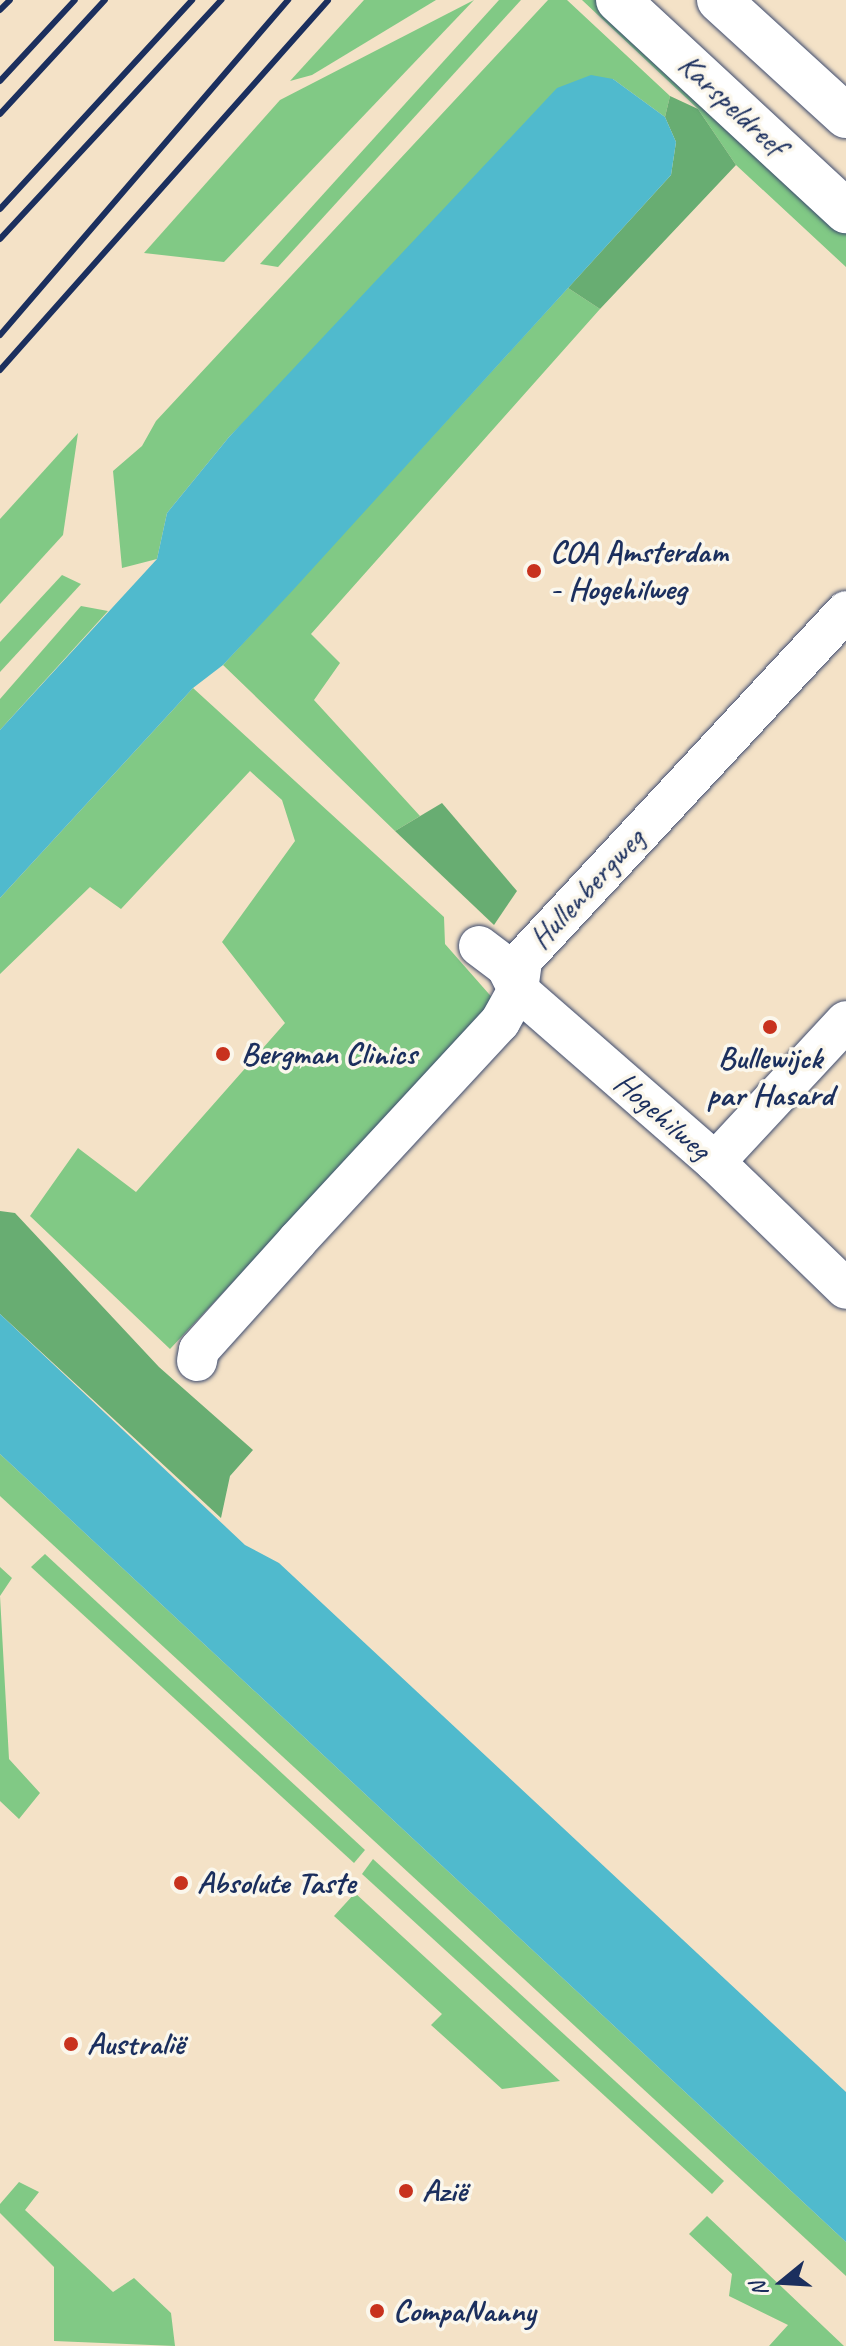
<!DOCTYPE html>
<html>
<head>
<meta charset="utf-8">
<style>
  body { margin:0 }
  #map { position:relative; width:846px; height:2346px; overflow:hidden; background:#f4e2c7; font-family:Caveat,sans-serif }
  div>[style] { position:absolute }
  .green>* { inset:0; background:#81c985 }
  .forest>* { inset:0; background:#68ad72 }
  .water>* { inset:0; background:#50bacd }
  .roads { filter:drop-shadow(0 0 2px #3c4a6e) drop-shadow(0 0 2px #3c4a6e) }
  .minor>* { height:40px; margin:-20px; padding:0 20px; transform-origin:20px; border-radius:20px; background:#fff }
  .major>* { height:44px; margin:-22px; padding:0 22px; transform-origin:22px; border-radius:22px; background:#fff }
  .rail>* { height:6px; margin:-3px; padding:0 3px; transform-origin:3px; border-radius:3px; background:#1b2f5e }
  .dots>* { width:22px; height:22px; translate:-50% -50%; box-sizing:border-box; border:4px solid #fbf7ec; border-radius:50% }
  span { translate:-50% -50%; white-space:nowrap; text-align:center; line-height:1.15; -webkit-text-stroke:7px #fbf7ec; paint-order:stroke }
  .street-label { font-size:32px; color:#1b2f5e }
  .poi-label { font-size:32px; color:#1b2f5e; font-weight:700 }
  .left { translate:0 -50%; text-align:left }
  .north { position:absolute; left:742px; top:2242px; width:80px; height:80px; -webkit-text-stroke:6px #fbf7ec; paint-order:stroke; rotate:252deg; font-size:22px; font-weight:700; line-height:32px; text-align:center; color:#1b2f5e }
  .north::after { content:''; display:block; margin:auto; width:28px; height:36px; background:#1b2f5e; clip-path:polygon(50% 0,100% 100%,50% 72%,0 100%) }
</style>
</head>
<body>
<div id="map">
  <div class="green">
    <div style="clip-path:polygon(364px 0,436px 0,312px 75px,290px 81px)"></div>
    <div style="clip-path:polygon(474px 0,224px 262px,144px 253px,280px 100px)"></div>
    <div style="clip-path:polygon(499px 0,521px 0,278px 267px,260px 264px)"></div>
    <div style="clip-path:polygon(548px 0,567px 0,670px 96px,665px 117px,613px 79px,300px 365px,229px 437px,167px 513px,157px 559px,122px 568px,113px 471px,142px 446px,156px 421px)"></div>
    <div style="clip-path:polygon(582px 0,600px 0,846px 227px,846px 267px,736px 165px,698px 109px)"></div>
    <div style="clip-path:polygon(568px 288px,600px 309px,311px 634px,340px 663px,314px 700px,420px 816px,395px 831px,223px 665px)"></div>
    <div style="clip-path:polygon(78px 433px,63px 535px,0 604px,0 519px)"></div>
    <div style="clip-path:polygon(62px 575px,81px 584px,0 672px,0 642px)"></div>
    <div style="clip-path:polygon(81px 606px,108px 611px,0 730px,0 699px)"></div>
    <div style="clip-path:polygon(193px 688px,444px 917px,445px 944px,496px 1002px,170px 1349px,30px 1216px,78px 1148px,136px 1192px,285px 1023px,222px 942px,295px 841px,282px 800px,250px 771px,121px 909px,90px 887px,0 974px,0 898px)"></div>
    <div style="clip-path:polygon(0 1454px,846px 2242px,846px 2276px,0 1496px)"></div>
    <div style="clip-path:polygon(45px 1554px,365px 1850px,354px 1863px,31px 1567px)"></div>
    <div style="clip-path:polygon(0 1567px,12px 1578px,0 1596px,9px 1759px,40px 1793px,19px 1819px,0 1801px)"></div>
    <div style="clip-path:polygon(373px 1859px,724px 2181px,712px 2194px,362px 1874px)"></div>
    <div style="clip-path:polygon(355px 1893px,560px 2081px,502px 2089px,431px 2025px,442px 2014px,334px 1916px)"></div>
    <div style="clip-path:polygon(19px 2182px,39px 2192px,25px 2210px,113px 2292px,134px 2278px,171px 2313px,175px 2346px,54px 2341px,54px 2267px,0 2213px,0 2204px)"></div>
    <div style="clip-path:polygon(707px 2216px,844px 2346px,769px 2346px,788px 2325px,729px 2296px,732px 2274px,689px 2234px)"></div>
  </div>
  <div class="forest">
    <div style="clip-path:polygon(670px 96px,698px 109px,736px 165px,600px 309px,568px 288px,671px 175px,676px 142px,665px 117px)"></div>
    <div style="clip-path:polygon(442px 803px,517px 891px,494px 925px,395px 831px)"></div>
    <div style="clip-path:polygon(0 1211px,15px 1213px,159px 1367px,253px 1450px,230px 1476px,221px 1518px,0 1314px)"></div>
  </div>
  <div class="water">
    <div style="clip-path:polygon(591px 75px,613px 79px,665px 117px,676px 142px,671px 175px,294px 589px,223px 665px,193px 688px,0 898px,0 730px,157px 559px,167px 513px,229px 437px,557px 88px)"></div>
    <div style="clip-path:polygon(0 1314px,245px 1545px,279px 1563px,846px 2092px,846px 2242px,0 1454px)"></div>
  </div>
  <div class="roads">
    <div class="minor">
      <div style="left:479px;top:946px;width:34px;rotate:37deg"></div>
      <div style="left:506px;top:966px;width:27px;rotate:63deg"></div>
      <div style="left:518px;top:990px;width:262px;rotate:41.1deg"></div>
      <div style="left:715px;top:1162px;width:182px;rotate:44.1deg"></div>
      <div style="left:715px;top:1162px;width:192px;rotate:-47.1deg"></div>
      <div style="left:197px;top:1361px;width:11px;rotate:-80deg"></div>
      <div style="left:199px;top:1350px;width:147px;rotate:-48deg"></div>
      <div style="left:297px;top:1241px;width:299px;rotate:-47.2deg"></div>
      <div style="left:500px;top:1022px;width:37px;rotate:-61deg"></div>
      <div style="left:518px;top:990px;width:30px;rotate:-82deg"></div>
      <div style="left:522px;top:960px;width:476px;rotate:-47.1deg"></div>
    </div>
    <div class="major">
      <div style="left:618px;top:0;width:311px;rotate:42.8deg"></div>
      <div style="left:719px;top:0;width:172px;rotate:42.4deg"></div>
    </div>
  </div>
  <div class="rail">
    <div style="left:0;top:10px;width:14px;rotate:-45deg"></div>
    <div style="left:0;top:81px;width:110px;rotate:-47.2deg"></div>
    <div style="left:0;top:114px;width:155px;rotate:-47.4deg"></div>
    <div style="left:0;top:209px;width:284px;rotate:-47.4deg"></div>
    <div style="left:0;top:239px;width:326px;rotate:-47.2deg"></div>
    <div style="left:0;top:335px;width:442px;rotate:-49.3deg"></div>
    <div style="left:0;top:370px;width:494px;rotate:-48.4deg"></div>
  </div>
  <div class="dots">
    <div style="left:534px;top:571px;background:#c8321e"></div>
    <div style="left:770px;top:1027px;background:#c8321e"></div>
    <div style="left:223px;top:1054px;background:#c8321e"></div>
    <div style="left:181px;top:1883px;background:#c8321e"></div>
    <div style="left:71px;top:2044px;background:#c8321e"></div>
    <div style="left:406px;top:2191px;background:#c8321e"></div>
    <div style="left:377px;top:2311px;background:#c8321e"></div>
  </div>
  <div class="street-label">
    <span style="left:732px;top:105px;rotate:43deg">Karspeldreef</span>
    <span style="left:587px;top:889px;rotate:-47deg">Hullenbergweg</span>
    <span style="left:662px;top:1116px;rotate:41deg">Hogehilweg</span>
  </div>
  <div class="poi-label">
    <span class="left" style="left:550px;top:571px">COA Amsterdam<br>- Hogehilweg</span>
    <span class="left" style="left:241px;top:1054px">Bergman Clinics</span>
    <span style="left:770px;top:1077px">Bullewijck<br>par Hasard</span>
    <span class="left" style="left:197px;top:1883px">Absolute Taste</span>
    <span class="left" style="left:87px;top:2044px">Australië</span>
    <span class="left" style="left:422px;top:2191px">Azië</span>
    <span class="left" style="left:393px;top:2311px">CompaNanny</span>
  </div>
  <div class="north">N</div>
</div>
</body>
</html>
